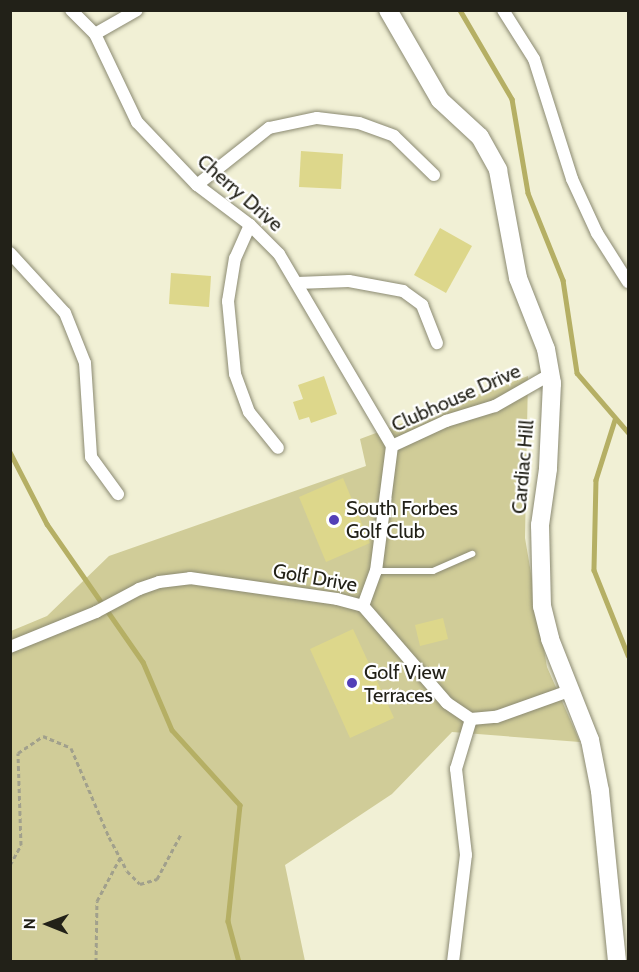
<!DOCTYPE html>
<html>
<head>
<meta charset="utf-8">
<style>
  body { margin:0 }
  #map { position:relative; width:639px; height:972px; overflow:hidden; background:#f1f0d5; font-family:Cabin,sans-serif }
  div>[style] { position:absolute }
  .green>* { inset:0; background:#d0cc98 }
  .stream>* { height:4.5px; margin:-2.25px; padding:0 2.25px; transform-origin:2.25px; border-radius:2.25px; background:#b5af64 }
  .building>* { inset:0; background:#ddd78b }
  .path>* { height:3px; margin-top:-1.5px; transform-origin:0; background:repeating-linear-gradient(90deg,#a1a08c 0 4.5px,transparent 0 7.5px) }
  .roads { filter:drop-shadow(0 0 2px #8b8a72) drop-shadow(0 0 2px #8b8a72) }
  .lane>* { height:6px; margin:-3px; padding:0 3px; transform-origin:3px; border-radius:3px; background:#fff }
  .street>* { height:12px; margin:-6px; padding:0 6px; transform-origin:6px; border-radius:6px; background:#fff }
  .secondary>* { height:18px; margin:-9px; padding:0 9px; transform-origin:9px; border-radius:9px; background:#fff }
  .dots>* { width:16px; height:16px; translate:-50% -50%; box-sizing:border-box; border:3px solid #fff; border-radius:50% }
  span { translate:-50% -50%; white-space:nowrap; text-align:center; line-height:1.15; -webkit-text-stroke:4.5px #fff; paint-order:stroke }
  .street-label { font-size:20px; color:#222118 }
  .poi-label { font-size:20px; color:#222118 }
  .left { translate:0 -50%; text-align:left }
  .frame { position:absolute; inset:0; border:12px solid #222118; pointer-events:none }
  .north { position:absolute; left:18px; top:894px; width:60px; height:60px; -webkit-text-stroke:4px #fff; paint-order:stroke; rotate:271deg; font-size:16px; font-weight:700; line-height:24px; text-align:center; color:#222118 }
  .north::after { content:''; display:block; margin:auto; width:21px; height:27px; background:#222118; clip-path:polygon(50% 0,100% 100%,50% 72%,0 100%) }
</style>
</head>
<body>
<div id="map">
  <div class="green">
    <div style="clip-path:polygon(528px 376px,525px 538px,547px 667px,580px 742px,452px 732px,392px 794px,285px 865px,305px 961px,11px 962px,11px 631px,47px 616px,109px 556px,366px 466px,360px 439px)"></div>
  </div>
  <div class="stream">
    <div style="left:460px;top:10px;width:103px;rotate:59.7deg"></div>
    <div style="left:512px;top:99px;width:95px;rotate:80.3deg"></div>
    <div style="left:528px;top:193px;width:94px;rotate:68.1deg"></div>
    <div style="left:563px;top:280px;width:94px;rotate:81.4deg"></div>
    <div style="left:577px;top:373px;width:78px;rotate:49.2deg"></div>
    <div style="left:615px;top:420px;width:63px;rotate:107.6deg"></div>
    <div style="left:596px;top:480px;width:90px;rotate:91.3deg"></div>
    <div style="left:594px;top:570px;width:92px;rotate:68.2deg"></div>
    <div style="left:10px;top:452px;width:81px;rotate:62.8deg"></div>
    <div style="left:47px;top:524px;width:168px;rotate:55.2deg"></div>
    <div style="left:143px;top:662px;width:74px;rotate:66.9deg"></div>
    <div style="left:172px;top:730px;width:101px;rotate:47.8deg"></div>
    <div style="left:240px;top:805px;width:117px;rotate:95.9deg"></div>
    <div style="left:228px;top:921px;width:42px;rotate:75deg"></div>
  </div>
  <div class="building">
    <div style="clip-path:polygon(301px 151px,343px 154px,341px 189px,299px 187px)"></div>
    <div style="clip-path:polygon(440px 228px,472px 246px,446px 293px,414px 275px)"></div>
    <div style="clip-path:polygon(171px 273px,211px 276px,209px 307px,169px 304px)"></div>
    <div style="clip-path:polygon(324px 376px,337px 414px,311px 423px,309px 417px,299px 420px,293px 402px,303px 399px,298px 385px)"></div>
    <div style="clip-path:polygon(343px 478px,370px 543px,326px 562px,299px 497px)"></div>
    <div style="clip-path:polygon(443px 618px,448px 639px,420px 646px,415px 625px)"></div>
    <div style="clip-path:polygon(353px 629px,394px 718px,350px 738px,310px 649px)"></div>
  </div>
  <div class="path">
    <div style="left:10px;top:865px;width:23px;rotate:-61deg"></div>
    <div style="left:21px;top:845px;width:92px;rotate:-91.9deg"></div>
    <div style="left:18px;top:753px;width:30px;rotate:-34deg"></div>
    <div style="left:43px;top:736px;width:30px;rotate:23deg"></div>
    <div style="left:71px;top:748px;width:97px;rotate:66.9deg"></div>
    <div style="left:109px;top:837px;width:38px;rotate:62deg"></div>
    <div style="left:127px;top:871px;width:18px;rotate:45deg"></div>
    <div style="left:140px;top:884px;width:18px;rotate:-16deg"></div>
    <div style="left:157px;top:879px;width:51px;rotate:-61.9deg"></div>
    <div style="left:96px;top:962px;width:61px;rotate:-89.1deg"></div>
    <div style="left:97px;top:901px;width:49px;rotate:-61.9deg"></div>
  </div>
  <div class="roads">
    <div class="lane">
      <div style="left:376px;top:571px;width:57px"></div>
      <div style="left:433px;top:571px;width:43px;rotate:-23.6deg"></div>
    </div>
    <div class="street">
      <div style="left:71px;top:10px;width:34px;rotate:45deg"></div>
      <div style="left:95px;top:34px;width:98px;rotate:64.5deg"></div>
      <div style="left:137px;top:122px;width:87px;rotate:46.4deg"></div>
      <div style="left:197px;top:185px;width:66px;rotate:37deg"></div>
      <div style="left:250px;top:225px;width:41px;rotate:45deg"></div>
      <div style="left:279px;top:254px;width:223px;rotate:59.5deg"></div>
      <div style="left:503px;top:10px;width:58px;rotate:57.7deg"></div>
      <div style="left:534px;top:59px;width:126px;rotate:72.4deg"></div>
      <div style="left:572px;top:179px;width:60px;rotate:65.2deg"></div>
      <div style="left:597px;top:233px;width:58px;rotate:57.7deg"></div>
      <div style="left:95px;top:34px;width:48px;rotate:-29.7deg"></div>
      <div style="left:197px;top:185px;width:92px;rotate:-38.4deg"></div>
      <div style="left:269px;top:128px;width:49px;rotate:-11.8deg"></div>
      <div style="left:317px;top:118px;width:42px;rotate:6.8deg"></div>
      <div style="left:359px;top:123px;width:37px;rotate:20deg"></div>
      <div style="left:394px;top:136px;width:56px;rotate:44.3deg"></div>
      <div style="left:250px;top:225px;width:36px;rotate:114deg"></div>
      <div style="left:235px;top:258px;width:44px;rotate:99.2deg"></div>
      <div style="left:228px;top:301px;width:73px;rotate:84.5deg"></div>
      <div style="left:235px;top:374px;width:40px;rotate:69.8deg"></div>
      <div style="left:249px;top:412px;width:46px;rotate:51.1deg"></div>
      <div style="left:10px;top:253px;width:81px;rotate:47.5deg"></div>
      <div style="left:65px;top:313px;width:54px;rotate:68.2deg"></div>
      <div style="left:85px;top:363px;width:94px;rotate:86.3deg"></div>
      <div style="left:91px;top:457px;width:46px;rotate:53.9deg"></div>
      <div style="left:297px;top:283px;width:52px;rotate:-2.2deg"></div>
      <div style="left:349px;top:281px;width:55px;rotate:10.5deg"></div>
      <div style="left:403px;top:291px;width:24px;rotate:36deg"></div>
      <div style="left:422px;top:305px;width:41px;rotate:68.5deg"></div>
      <div style="left:363px;top:606px;width:37px;rotate:-70deg"></div>
      <div style="left:376px;top:571px;width:126px;rotate:-82.7deg"></div>
      <div style="left:392px;top:446px;width:60px;rotate:-24.8deg"></div>
      <div style="left:446px;top:421px;width:51px;rotate:-17deg"></div>
      <div style="left:495px;top:406px;width:64px;rotate:-29.7deg"></div>
      <div style="left:10px;top:647px;width:93px;rotate:-22.1deg"></div>
      <div style="left:96px;top:612px;width:49px;rotate:-28.1deg"></div>
      <div style="left:139px;top:589px;width:21px;rotate:-19deg"></div>
      <div style="left:159px;top:582px;width:31px;rotate:-7deg"></div>
      <div style="left:190px;top:578px;width:148px;rotate:8.1deg"></div>
      <div style="left:337px;top:599px;width:27px;rotate:15deg"></div>
      <div style="left:363px;top:606px;width:128px;rotate:49.1deg"></div>
      <div style="left:447px;top:703px;width:29px;rotate:34deg"></div>
      <div style="left:471px;top:719px;width:25px;rotate:-5deg"></div>
      <div style="left:496px;top:717px;width:77px;rotate:-19.6deg"></div>
      <div style="left:453px;top:962px;width:108px;rotate:-83.1deg"></div>
      <div style="left:466px;top:855px;width:87px;rotate:-96.6deg"></div>
      <div style="left:456px;top:769px;width:52px;rotate:-73.3deg"></div>
    </div>
    <div class="secondary">
      <div style="left:388px;top:10px;width:104px;rotate:60deg"></div>
      <div style="left:440px;top:100px;width:54px;rotate:42.8deg"></div>
      <div style="left:480px;top:137px;width:38px;rotate:61deg"></div>
      <div style="left:498px;top:170px;width:110px;rotate:79.5deg"></div>
      <div style="left:518px;top:278px;width:76px;rotate:68.5deg"></div>
      <div style="left:546px;top:349px;width:35px;rotate:80deg"></div>
      <div style="left:552px;top:383px;width:86px;rotate:92.7deg"></div>
      <div style="left:548px;top:469px;width:57px;rotate:98.1deg"></div>
      <div style="left:540px;top:525px;width:81px;rotate:88.6deg"></div>
      <div style="left:542px;top:606px;width:34px;rotate:76deg"></div>
      <div style="left:550px;top:639px;width:109px;rotate:68.4deg"></div>
      <div style="left:590px;top:740px;width:52px;rotate:78.9deg"></div>
      <div style="left:600px;top:791px;width:172px;rotate:84.3deg"></div>
    </div>
  </div>
  <div class="dots">
    <div style="left:334px;top:520px;background:#533fb7"></div>
    <div style="left:352px;top:683px;background:#533fb7"></div>
  </div>
  <div class="street-label">
    <span style="left:240px;top:193px;rotate:41deg">Cherry Drive</span>
    <span style="left:456px;top:398px;rotate:-24deg">Clubhouse Drive</span>
    <span style="left:523px;top:467px;rotate:-85deg">Cardiac Hill</span>
    <span style="left:315px;top:578px;rotate:10deg">Golf Drive</span>
  </div>
  <div class="poi-label">
    <span class="left" style="left:346px;top:520px">South Forbes<br>Golf Club</span>
    <span class="left" style="left:364px;top:684px">Golf View<br>Terraces</span>
  </div>
  <div class="frame"></div>
  <div class="north">N</div>
</div>
</body>
</html>
